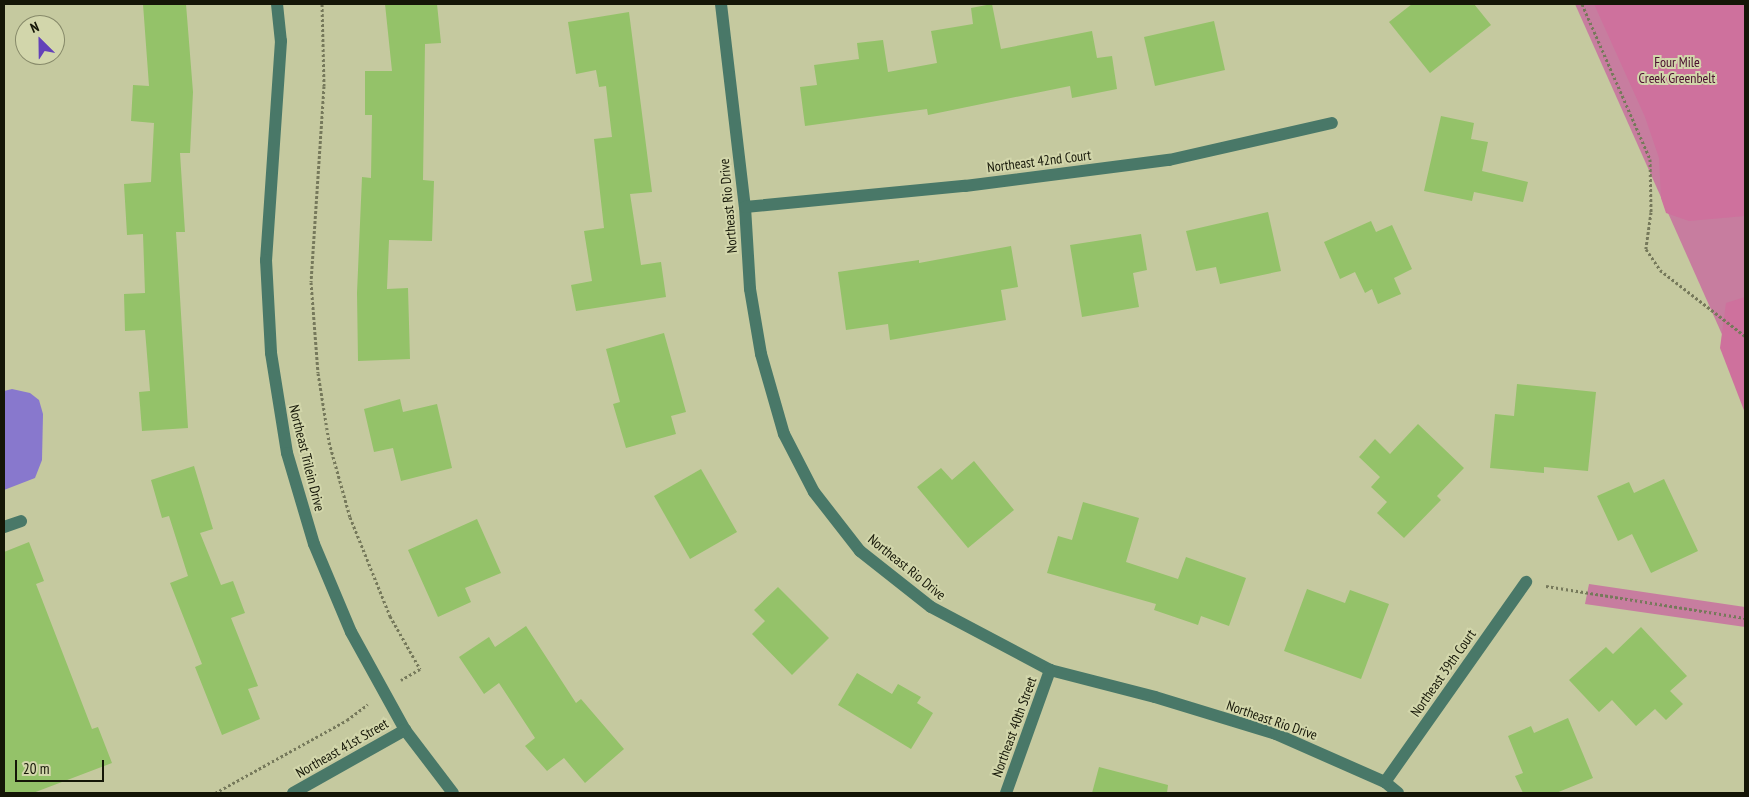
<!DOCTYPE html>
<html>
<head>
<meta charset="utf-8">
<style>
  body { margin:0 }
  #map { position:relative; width:1749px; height:797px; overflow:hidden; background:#c5c99f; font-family:"PT Sans Narrow",sans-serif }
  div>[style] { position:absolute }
  .green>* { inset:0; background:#c77d9f }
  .forest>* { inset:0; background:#ce719d }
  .water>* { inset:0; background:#8878cd }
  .building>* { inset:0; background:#94c269 }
  .path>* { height:3px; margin-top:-1.5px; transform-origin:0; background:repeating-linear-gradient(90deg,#76795b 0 2.5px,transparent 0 5px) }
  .minor>* { height:12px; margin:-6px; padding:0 6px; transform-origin:6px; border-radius:6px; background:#497868 }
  span { translate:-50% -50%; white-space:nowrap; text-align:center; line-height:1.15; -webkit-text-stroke:4px #d2d6ab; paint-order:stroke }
  .park-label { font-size:14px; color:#4a0f2f }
  .street-label { font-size:14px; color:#151607 }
  .frame { position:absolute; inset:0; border:5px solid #151607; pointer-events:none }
  .north { position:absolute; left:15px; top:15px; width:50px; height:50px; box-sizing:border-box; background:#d2d6ab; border:1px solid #868969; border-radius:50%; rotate:337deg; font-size:14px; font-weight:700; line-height:20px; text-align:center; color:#151607 }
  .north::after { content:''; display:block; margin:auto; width:18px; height:22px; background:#6341b9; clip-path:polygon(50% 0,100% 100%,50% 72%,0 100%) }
  .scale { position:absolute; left:15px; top:760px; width:89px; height:22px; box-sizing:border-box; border:2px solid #151607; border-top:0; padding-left:6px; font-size:15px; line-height:18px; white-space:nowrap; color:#151607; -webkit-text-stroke:4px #d2d6ab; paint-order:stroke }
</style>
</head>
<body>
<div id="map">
  <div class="green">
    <div style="clip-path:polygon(1575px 4px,1745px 4px,1745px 386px)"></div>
    <div style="clip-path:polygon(1589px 584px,1745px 607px,1745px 627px,1585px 604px)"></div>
  </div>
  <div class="forest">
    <div style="clip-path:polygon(1594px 4px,1745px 4px,1745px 216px,1689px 221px,1666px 213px,1661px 198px,1659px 158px,1645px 117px)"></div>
    <div style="clip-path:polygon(1745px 297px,1745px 413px,1720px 348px,1726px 303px)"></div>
  </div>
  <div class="water">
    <div style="clip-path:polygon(12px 389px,30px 393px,39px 400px,43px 414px,42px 460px,35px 478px,4px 490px,4px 391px)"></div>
  </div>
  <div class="building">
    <div style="clip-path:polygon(143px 4px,186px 4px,193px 92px,190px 153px,180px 153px,185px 232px,176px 232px,188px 428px,142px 431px,139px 392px,150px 391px,145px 330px,125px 331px,124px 294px,145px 293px,143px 234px,127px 235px,124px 184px,151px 182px,154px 123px,131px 121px,133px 85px,149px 86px)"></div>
    <div style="clip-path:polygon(385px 4px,437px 4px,441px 43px,425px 44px,423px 180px,434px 181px,432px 241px,389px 240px,387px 289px,408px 288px,410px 359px,358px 361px,357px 293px,362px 177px,371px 178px,372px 115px,365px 115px,365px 71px,392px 71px)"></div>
    <div style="clip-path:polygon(992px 4px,1001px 49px,1092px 31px,1097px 58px,1112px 56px,1117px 89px,1072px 98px,1070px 86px,928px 115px,927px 109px,805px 126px,800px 87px,817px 85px,814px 65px,859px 59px,857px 43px,883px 40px,888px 72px,937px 63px,931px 31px,973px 24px,971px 8px)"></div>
    <div style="clip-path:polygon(1412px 4px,1474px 4px,1491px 25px,1430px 73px,1389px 22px)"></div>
    <div style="clip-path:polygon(629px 12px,652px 192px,630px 194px,641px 265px,661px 262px,666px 297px,576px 311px,571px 285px,592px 281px,584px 231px,604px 228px,594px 139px,612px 137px,606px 86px,599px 87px,596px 70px,576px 74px,568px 22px)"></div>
    <div style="clip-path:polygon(1214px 21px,1225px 70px,1155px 86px,1144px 37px)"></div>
    <div style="clip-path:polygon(1441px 116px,1474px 123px,1471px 139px,1488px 142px,1482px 171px,1528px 182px,1523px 202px,1474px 192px,1472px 201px,1424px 191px)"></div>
    <div style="clip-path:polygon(1268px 212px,1281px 271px,1220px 284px,1216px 267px,1196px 271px,1186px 231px)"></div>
    <div style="clip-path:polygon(1371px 221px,1376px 232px,1392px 225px,1412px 269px,1394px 278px,1401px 294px,1378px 304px,1372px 289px,1365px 293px,1355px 272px,1340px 279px,1324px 242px)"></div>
    <div style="clip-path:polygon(1141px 234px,1147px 270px,1133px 273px,1139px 307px,1082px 317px,1070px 245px)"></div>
    <div style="clip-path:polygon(1011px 246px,1018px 287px,1001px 290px,1006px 320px,890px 340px,888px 324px,846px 330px,838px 272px,919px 260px,919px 263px)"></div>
    <div style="clip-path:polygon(664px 333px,686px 412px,671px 416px,676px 434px,626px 448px,613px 404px,620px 402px,606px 349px)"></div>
    <div style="clip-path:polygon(1517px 384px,1596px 392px,1588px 471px,1544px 467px,1544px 473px,1490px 468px,1495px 414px,1514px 416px)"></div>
    <div style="clip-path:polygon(400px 399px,403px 412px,437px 404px,452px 468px,401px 481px,393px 448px,374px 452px,364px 409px)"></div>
    <div style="clip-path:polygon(1418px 424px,1464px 468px,1437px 496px,1441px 500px,1404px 538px,1377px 513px,1387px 502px,1371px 487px,1380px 477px,1359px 457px,1375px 439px,1390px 454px)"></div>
    <div style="clip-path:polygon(974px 461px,1014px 510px,968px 548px,917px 487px,941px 468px,952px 480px)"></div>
    <div style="clip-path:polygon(194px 466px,213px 529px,200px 533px,221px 585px,233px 581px,245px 613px,231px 618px,258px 686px,248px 689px,260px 719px,222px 735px,195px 667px,202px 664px,170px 583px,188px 576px,169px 516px,162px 518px,151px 480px)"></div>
    <div style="clip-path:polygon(701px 469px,737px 532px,690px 559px,654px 496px)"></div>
    <div style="clip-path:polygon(1664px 479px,1698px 551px,1651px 573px,1632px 534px,1618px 541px,1597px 496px,1629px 482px,1634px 493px)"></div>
    <div style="clip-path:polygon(1083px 502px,1139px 518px,1126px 562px,1178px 579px,1186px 557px,1246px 578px,1229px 626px,1201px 616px,1198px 625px,1154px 610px,1156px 604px,1047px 573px,1058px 536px,1072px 540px)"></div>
    <div style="clip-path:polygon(477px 519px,501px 573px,465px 588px,471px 602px,438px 617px,408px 550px)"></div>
    <div style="clip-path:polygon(29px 542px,44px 581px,36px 584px,92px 729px,98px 727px,112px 763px,33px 793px,4px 793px,4px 552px)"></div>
    <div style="clip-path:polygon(778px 587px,829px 638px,792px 675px,752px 634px,765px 621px,754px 610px)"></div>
    <div style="clip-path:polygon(1307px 589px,1345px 603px,1350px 590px,1389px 604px,1361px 679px,1284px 651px)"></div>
    <div style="clip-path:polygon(526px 626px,576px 703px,581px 699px,624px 749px,585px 783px,564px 758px,547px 771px,525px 746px,535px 738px,499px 683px,484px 694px,459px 657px,489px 637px,495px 647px)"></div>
    <div style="clip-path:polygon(1641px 627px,1687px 676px,1670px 691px,1683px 704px,1666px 720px,1655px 709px,1636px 726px,1612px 700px,1599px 712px,1569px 680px,1606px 647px,1613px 654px)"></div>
    <div style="clip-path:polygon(857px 673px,892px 694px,898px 684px,921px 697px,917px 703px,933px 713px,911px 749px,838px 705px)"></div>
    <div style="clip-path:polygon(1568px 718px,1593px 778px,1556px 793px,1523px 793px,1515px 776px,1523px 773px,1508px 736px,1531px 726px,1534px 733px)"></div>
    <div style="clip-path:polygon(1099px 767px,1168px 785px,1167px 793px,1092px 793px)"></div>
  </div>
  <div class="path">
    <div style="left:322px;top:4px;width:82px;rotate:88.6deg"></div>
    <div style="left:324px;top:86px;width:196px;rotate:93.8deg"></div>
    <div style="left:311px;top:282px;width:91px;rotate:85.6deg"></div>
    <div style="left:318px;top:373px;width:70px;rotate:80.9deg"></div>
    <div style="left:329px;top:442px;width:78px;rotate:74.4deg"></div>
    <div style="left:350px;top:517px;width:107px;rotate:68deg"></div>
    <div style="left:390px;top:616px;width:61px;rotate:60.5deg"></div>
    <div style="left:420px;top:669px;width:22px;rotate:150deg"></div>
    <div style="left:1582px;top:4px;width:169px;rotate:66.3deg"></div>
    <div style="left:1650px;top:159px;width:53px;rotate:88.9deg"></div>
    <div style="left:1651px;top:212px;width:37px;rotate:98deg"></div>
    <div style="left:1646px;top:249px;width:25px;rotate:56deg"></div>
    <div style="left:1660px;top:270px;width:108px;rotate:37.8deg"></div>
    <div style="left:1546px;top:586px;width:202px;rotate:9.1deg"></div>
    <div style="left:215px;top:793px;width:151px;rotate:-28.9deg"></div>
    <div style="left:347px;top:720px;width:26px;rotate:-37deg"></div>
  </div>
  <div class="minor">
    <div style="left:277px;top:4px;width:37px;rotate:84deg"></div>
    <div style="left:281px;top:41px;width:220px;rotate:93.9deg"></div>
    <div style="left:266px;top:260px;width:93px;rotate:86.9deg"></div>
    <div style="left:271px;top:353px;width:101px;rotate:80.9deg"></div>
    <div style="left:287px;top:453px;width:95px;rotate:73.5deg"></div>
    <div style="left:314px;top:544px;width:95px;rotate:67.2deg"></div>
    <div style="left:351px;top:632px;width:112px;rotate:61.1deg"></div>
    <div style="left:405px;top:730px;width:79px;rotate:52.7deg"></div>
    <div style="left:721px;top:4px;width:204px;rotate:83.3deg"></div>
    <div style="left:745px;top:207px;width:82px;rotate:86.5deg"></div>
    <div style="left:750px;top:289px;width:66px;rotate:80.4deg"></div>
    <div style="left:761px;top:354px;width:83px;rotate:74deg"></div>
    <div style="left:784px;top:434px;width:65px;rotate:62.7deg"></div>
    <div style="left:814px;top:492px;width:75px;rotate:52.1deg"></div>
    <div style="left:860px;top:551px;width:90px;rotate:38.3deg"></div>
    <div style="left:931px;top:607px;width:135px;rotate:27.9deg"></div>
    <div style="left:1050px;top:670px;width:108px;rotate:14.4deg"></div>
    <div style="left:1155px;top:697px;width:127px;rotate:17deg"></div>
    <div style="left:1276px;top:734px;width:119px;rotate:23.8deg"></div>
    <div style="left:1385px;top:782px;width:17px;rotate:40deg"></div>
    <div style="left:745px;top:207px;width:221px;rotate:-5.5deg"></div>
    <div style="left:965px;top:186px;width:206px;rotate:-7.3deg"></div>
    <div style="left:1169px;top:160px;width:167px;rotate:-12.8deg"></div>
    <div style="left:4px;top:527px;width:18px;rotate:-19deg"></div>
    <div style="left:1385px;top:782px;width:245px;rotate:-54.8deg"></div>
    <div style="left:293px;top:793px;width:129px;rotate:-29.4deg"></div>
    <div style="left:1006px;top:793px;width:131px;rotate:-70.3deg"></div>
  </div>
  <div class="park-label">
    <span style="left:1677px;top:70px">Four Mile<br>Creek Greenbelt</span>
  </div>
  <div class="street-label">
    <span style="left:1039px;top:161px;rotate:-7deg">Northeast 42nd Court</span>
    <span style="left:728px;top:206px;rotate:-95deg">Northeast Rio Drive</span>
    <span style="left:307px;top:458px;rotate:76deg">Northeast Trilein Drive</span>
    <span style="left:907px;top:567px;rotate:39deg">Northeast Rio Drive</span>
    <span style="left:1443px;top:673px;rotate:-55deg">Northeast 39th Court</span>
    <span style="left:1272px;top:720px;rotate:19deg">Northeast Rio Drive</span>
    <span style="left:1014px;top:727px;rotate:-70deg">Northeast 40th Street</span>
    <span style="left:342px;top:748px;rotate:-30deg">Northeast 41st Street</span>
  </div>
  <div class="frame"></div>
  <div class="north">N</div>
  <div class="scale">20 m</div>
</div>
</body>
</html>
